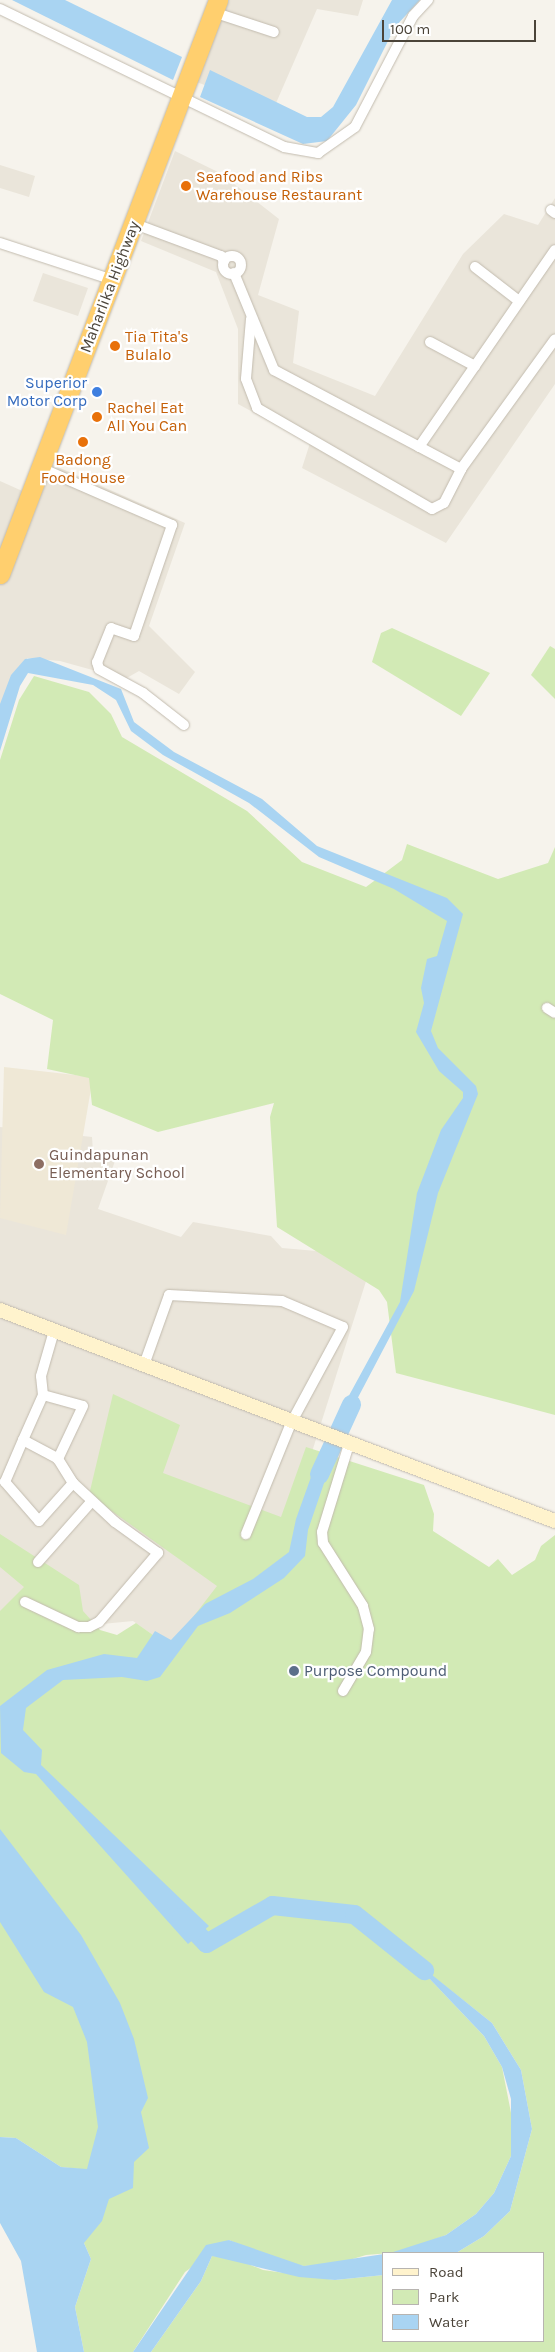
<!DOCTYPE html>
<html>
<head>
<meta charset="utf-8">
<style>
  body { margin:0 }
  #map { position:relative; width:555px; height:2352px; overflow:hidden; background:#f6f3ec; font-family:Karla,sans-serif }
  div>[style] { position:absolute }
  .residential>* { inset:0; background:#eae5da }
  .education>* { inset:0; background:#efe8d6 }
  .green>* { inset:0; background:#d2eab5 }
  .water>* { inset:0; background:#a9d4f2 }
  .river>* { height:19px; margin:-9.5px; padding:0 9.5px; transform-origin:9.5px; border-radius:9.5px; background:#a9d4f2 }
  .roads { filter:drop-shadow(0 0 1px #c2bbae) drop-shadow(0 0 1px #c2bbae) }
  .street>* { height:10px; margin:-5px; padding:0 5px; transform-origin:5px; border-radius:5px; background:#fff }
  .street>.ring { margin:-5px; padding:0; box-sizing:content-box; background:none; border:10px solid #fff; border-radius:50% }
  .secondary>* { height:14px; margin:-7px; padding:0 7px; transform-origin:7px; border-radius:7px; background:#fff3cd }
  .highway>* { height:19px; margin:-9.5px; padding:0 9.5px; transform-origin:9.5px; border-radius:9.5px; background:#ffcf6e }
  .dots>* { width:14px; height:14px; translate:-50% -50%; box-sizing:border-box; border:2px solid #fff; border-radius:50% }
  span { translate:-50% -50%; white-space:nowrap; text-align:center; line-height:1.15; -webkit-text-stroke:4.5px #fff; paint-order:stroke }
  .food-label { font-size:16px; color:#c56008 }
  .left { translate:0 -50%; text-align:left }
  .street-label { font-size:16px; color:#4b4439 }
  .shop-label { font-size:16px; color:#366cbe }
  .right { translate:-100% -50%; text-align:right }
  .education-label { font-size:16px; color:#785e54 }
  .service-label { font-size:16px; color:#4e5e75 }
  .legend { position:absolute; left:382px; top:2252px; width:162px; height:90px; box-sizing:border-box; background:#fff; border:1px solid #b7b4b0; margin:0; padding:6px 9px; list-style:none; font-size:15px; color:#4b4439 }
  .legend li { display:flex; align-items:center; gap:10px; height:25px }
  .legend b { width:25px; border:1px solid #b7b4b0 }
  .scale { position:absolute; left:382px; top:20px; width:154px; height:22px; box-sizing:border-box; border:2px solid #4b4439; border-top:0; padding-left:6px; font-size:15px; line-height:18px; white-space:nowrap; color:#4b4439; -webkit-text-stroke:4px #fff; paint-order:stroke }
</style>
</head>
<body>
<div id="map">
  <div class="residential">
    <div style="clip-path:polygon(209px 0,363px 0,358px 16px,317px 9px,273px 110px,180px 76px)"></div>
    <div style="clip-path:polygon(175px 151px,220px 173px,279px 219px,258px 295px,299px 311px,293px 363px,375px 396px,463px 254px,504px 214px,538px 225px,555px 198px,555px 384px,446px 543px,302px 468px,310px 443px,238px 404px,238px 329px,216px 272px,141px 241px)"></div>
    <div style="clip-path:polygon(0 165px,35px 176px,29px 197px,0 188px)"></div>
    <div style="clip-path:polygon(43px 273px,88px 288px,78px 316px,33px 301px)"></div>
    <div style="clip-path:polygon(51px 464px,185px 523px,149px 626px,195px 672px,179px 694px,139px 671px,125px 679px,60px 661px,27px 658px,0 737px,0 481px,38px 498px)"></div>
    <div style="clip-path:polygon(0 1127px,92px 1137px,93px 1152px,115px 1161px,98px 1209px,181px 1237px,193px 1222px,271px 1236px,282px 1248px,374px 1256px,279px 1556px,170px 1647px,133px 1621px,0 1634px)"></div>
  </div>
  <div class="education">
    <div style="clip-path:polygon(4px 1067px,93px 1077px,66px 1235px,0 1218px)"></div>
  </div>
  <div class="green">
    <div style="clip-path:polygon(392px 628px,490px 673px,461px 716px,372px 662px,381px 633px)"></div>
    <div style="clip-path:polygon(550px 646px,555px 649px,555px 699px,531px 675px)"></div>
    <div style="clip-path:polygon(34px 676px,89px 692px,111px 714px,122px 737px,247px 811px,302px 862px,366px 887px,402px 860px,407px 844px,498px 879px,548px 863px,555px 847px,555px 1415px,396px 1373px,387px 1302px,379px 1290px,277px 1227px,270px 1117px,274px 1103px,158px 1132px,92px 1105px,89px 1078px,47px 1069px,53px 1020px,0 994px,0 760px,19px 700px)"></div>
    <div style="clip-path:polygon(113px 1394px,180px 1425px,163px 1473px,281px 1517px,306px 1447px,424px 1485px,434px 1514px,433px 1531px,489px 1567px,498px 1559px,512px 1575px,535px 1560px,541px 1546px,555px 1535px,555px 2352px,151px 2352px,201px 2281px,212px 2256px,231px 2257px,263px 2270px,335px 2280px,384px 2275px,384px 2341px,544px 2341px,544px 2253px,456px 2253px,484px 2236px,510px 2211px,532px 2129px,521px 2070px,492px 2023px,410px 1958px,484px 2036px,502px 2067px,513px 2123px,511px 2156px,494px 2193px,476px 2214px,446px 2235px,402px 2252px,366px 2255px,336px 2264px,304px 2266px,276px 2260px,229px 2240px,185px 2272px,133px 2352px,84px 2352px,75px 2307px,91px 2259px,84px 2243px,88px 2170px,61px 2167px,16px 2138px,0 2137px,0 1611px,24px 1587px,0 1567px,0 1534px,79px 1585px,83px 1611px,100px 1630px,117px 1635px,136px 1623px,170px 1647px,217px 1586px,89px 1495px)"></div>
  </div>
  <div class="water">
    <div style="clip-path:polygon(12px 0,65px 0,182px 57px,173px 80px)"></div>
    <div style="clip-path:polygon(392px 0,420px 0,395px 27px,356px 105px,327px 141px,303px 144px,200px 97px,210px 70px,307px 117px,321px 117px,333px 107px)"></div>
    <div style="clip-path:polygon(40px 657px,121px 689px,134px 722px,174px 752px,262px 799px,317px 846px,447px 898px,463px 914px,431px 1031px,438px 1048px,476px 1086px,478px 1094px,438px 1193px,414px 1291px,343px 1426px,334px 1423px,400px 1302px,417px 1193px,441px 1130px,463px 1098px,463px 1092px,439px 1071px,416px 1032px,424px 1003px,421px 988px,427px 959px,437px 956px,447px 921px,394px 889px,319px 857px,249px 803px,163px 755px,131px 731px,116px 700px,93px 685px,28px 673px,20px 686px,0 751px,0 704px,11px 675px,25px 659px)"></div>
    <div style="clip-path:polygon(321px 1449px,334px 1454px,308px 1530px,305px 1556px,284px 1578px,230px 1613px,198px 1626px,160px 1677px,147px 1681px,122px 1677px,63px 1680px,26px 1708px,23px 1730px,42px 1750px,41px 1765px,209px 1926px,188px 1944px,36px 1774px,24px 1772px,1px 1753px,0 1706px,47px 1670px,104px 1654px,137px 1658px,155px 1631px,171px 1640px,205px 1604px,253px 1579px,289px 1552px,296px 1519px)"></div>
    <div style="clip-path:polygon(0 1829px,81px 1935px,120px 2003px,134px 2039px,148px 2098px,141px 2112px,149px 2148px,134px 2162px,133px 2188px,109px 2199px,102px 2221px,84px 2243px,91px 2259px,75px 2307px,84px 2352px,37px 2352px,21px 2261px,0 2223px,0 2137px,16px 2138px,61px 2167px,87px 2169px,98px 2127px,87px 2042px,73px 2007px,44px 1992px,0 1922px)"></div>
    <div style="clip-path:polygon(406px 1954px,492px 2023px,521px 2070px,532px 2129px,510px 2211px,484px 2236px,456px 2253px,390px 2253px,446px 2235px,476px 2214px,494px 2193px,511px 2156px,511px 2099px,502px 2067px,484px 2036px)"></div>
    <div style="clip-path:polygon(229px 2240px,304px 2266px,384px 2254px,384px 2275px,335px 2280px,299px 2277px,212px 2256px,201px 2281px,151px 2352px,133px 2352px,206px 2245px)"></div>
  </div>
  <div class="river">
    <div style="left:319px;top:1474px;width:77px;rotate:-65.4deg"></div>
    <div style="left:181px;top:1917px;width:36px;rotate:46deg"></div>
    <div style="left:206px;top:1943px;width:76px;rotate:-29.9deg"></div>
    <div style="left:272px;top:1905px;width:82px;rotate:6.3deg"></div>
    <div style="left:354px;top:1914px;width:90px;rotate:38.7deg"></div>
  </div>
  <div class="roads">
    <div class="street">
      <div style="left:0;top:9px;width:316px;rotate:25.9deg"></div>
      <div style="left:284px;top:147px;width:35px;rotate:10deg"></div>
      <div style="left:318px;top:153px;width:45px;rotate:-35.1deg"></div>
      <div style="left:355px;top:127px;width:125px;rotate:-62.4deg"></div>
      <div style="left:413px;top:16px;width:22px;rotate:-47deg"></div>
      <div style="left:213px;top:12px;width:64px;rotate:18.2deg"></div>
      <div style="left:551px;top:210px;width:5px;rotate:37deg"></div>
      <div style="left:135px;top:224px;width:92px;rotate:20.4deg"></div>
      <div style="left:221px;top:256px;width:6px;rotate:59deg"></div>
      <div style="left:0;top:243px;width:119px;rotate:18.1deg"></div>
      <div class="ring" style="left:223px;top:256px;width:8px;height:8px"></div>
      <div style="left:475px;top:267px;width:56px;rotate:37.7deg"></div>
      <div style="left:234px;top:273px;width:105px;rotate:67.6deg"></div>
      <div style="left:274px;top:370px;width:212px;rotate:27.9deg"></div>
      <div style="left:461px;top:469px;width:160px;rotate:-54.1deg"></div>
      <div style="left:251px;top:319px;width:60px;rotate:94.8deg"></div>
      <div style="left:246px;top:379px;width:31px;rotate:69deg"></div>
      <div style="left:257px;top:408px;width:202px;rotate:30deg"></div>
      <div style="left:432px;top:509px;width:13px;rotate:-27deg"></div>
      <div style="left:444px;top:503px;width:38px;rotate:-63deg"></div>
      <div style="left:430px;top:342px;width:51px;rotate:28.1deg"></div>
      <div style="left:419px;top:447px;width:239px;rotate:-55.4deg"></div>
      <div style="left:41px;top:468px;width:143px;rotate:23.5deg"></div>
      <div style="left:172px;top:525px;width:117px;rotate:108.9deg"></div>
      <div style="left:134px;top:636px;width:24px;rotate:-161deg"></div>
      <div style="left:111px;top:628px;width:37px;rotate:112deg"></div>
      <div style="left:97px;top:662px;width:7px;rotate:74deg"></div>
      <div style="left:99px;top:669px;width:50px;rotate:28.6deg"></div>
      <div style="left:143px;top:693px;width:52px;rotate:38deg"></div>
      <div style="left:547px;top:1008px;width:9px;rotate:32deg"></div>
      <div style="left:144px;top:1365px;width:74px;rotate:-70.3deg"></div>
      <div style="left:169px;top:1295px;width:113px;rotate:3deg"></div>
      <div style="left:282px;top:1301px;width:66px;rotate:23.1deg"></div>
      <div style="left:343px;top:1327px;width:109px;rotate:118.4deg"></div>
      <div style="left:291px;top:1423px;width:120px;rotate:112.1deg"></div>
      <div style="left:43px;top:1395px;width:41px;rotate:15.4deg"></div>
      <div style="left:83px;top:1406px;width:59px;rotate:115.3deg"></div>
      <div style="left:23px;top:1440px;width:40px;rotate:28deg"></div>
      <div style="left:58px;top:1459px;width:28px;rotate:58deg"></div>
      <div style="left:73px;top:1483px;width:51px;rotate:131.8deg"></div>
      <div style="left:39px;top:1521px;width:52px;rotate:-131.1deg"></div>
      <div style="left:5px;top:1482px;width:46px;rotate:-66.8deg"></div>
      <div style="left:23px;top:1440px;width:49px;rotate:-66deg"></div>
      <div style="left:43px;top:1395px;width:19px;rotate:-96deg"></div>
      <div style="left:41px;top:1376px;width:47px;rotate:-73.9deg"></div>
      <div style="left:38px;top:1562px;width:81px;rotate:-48.5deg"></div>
      <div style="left:25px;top:1602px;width:59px;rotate:25.3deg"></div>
      <div style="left:78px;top:1627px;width:11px"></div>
      <div style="left:89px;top:1627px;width:11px;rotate:-27deg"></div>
      <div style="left:99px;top:1622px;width:91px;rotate:-49.5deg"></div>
      <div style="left:158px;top:1553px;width:53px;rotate:-144.2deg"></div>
      <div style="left:115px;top:1522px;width:57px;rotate:-137.1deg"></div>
      <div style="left:343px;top:1691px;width:45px;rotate:-59.5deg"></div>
      <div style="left:366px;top:1652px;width:23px;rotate:-83deg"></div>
      <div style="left:369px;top:1629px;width:24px;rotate:-105deg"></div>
      <div style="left:363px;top:1606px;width:75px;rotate:-122.4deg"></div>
      <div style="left:323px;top:1543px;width:11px;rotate:-95deg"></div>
      <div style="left:322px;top:1532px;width:92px;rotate:-72.9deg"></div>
    </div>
    <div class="secondary">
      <div style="left:0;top:1310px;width:594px;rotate:20.82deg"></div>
    </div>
    <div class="highway">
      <div style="left:0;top:574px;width:614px;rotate:-69.2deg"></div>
    </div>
  </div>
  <div class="dots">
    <div style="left:186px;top:186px;background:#e8710a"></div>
    <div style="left:115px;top:346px;background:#e8710a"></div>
    <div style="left:97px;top:392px;background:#3f7fe0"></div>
    <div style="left:97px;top:417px;background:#e8710a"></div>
    <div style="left:83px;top:442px;background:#e8710a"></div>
    <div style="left:39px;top:1164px;background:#8d6e63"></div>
    <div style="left:294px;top:1671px;background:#5c6f8a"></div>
  </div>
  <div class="food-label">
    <span class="left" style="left:196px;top:186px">Seafood and Ribs<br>Warehouse Restaurant</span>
    <span class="left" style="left:125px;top:346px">Tia Tita's<br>Bulalo</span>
    <span class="left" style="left:107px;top:417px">Rachel Eat<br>All You Can</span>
    <span style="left:83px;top:469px">Badong<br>Food House</span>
  </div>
  <div class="street-label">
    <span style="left:110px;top:287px;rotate:-69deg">Maharlika Highway</span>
  </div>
  <div class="shop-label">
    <span class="right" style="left:87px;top:392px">Superior<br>Motor Corp</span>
  </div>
  <div class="education-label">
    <span class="left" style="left:49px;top:1164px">Guindapunan<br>Elementary School</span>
  </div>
  <div class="service-label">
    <span class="left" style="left:304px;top:1671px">Purpose Compound</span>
  </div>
  <ul class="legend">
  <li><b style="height:6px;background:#fff3cd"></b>Road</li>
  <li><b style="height:14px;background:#d2eab5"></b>Park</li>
  <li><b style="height:14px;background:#a9d4f2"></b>Water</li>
  </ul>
  <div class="scale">100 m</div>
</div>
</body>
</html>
